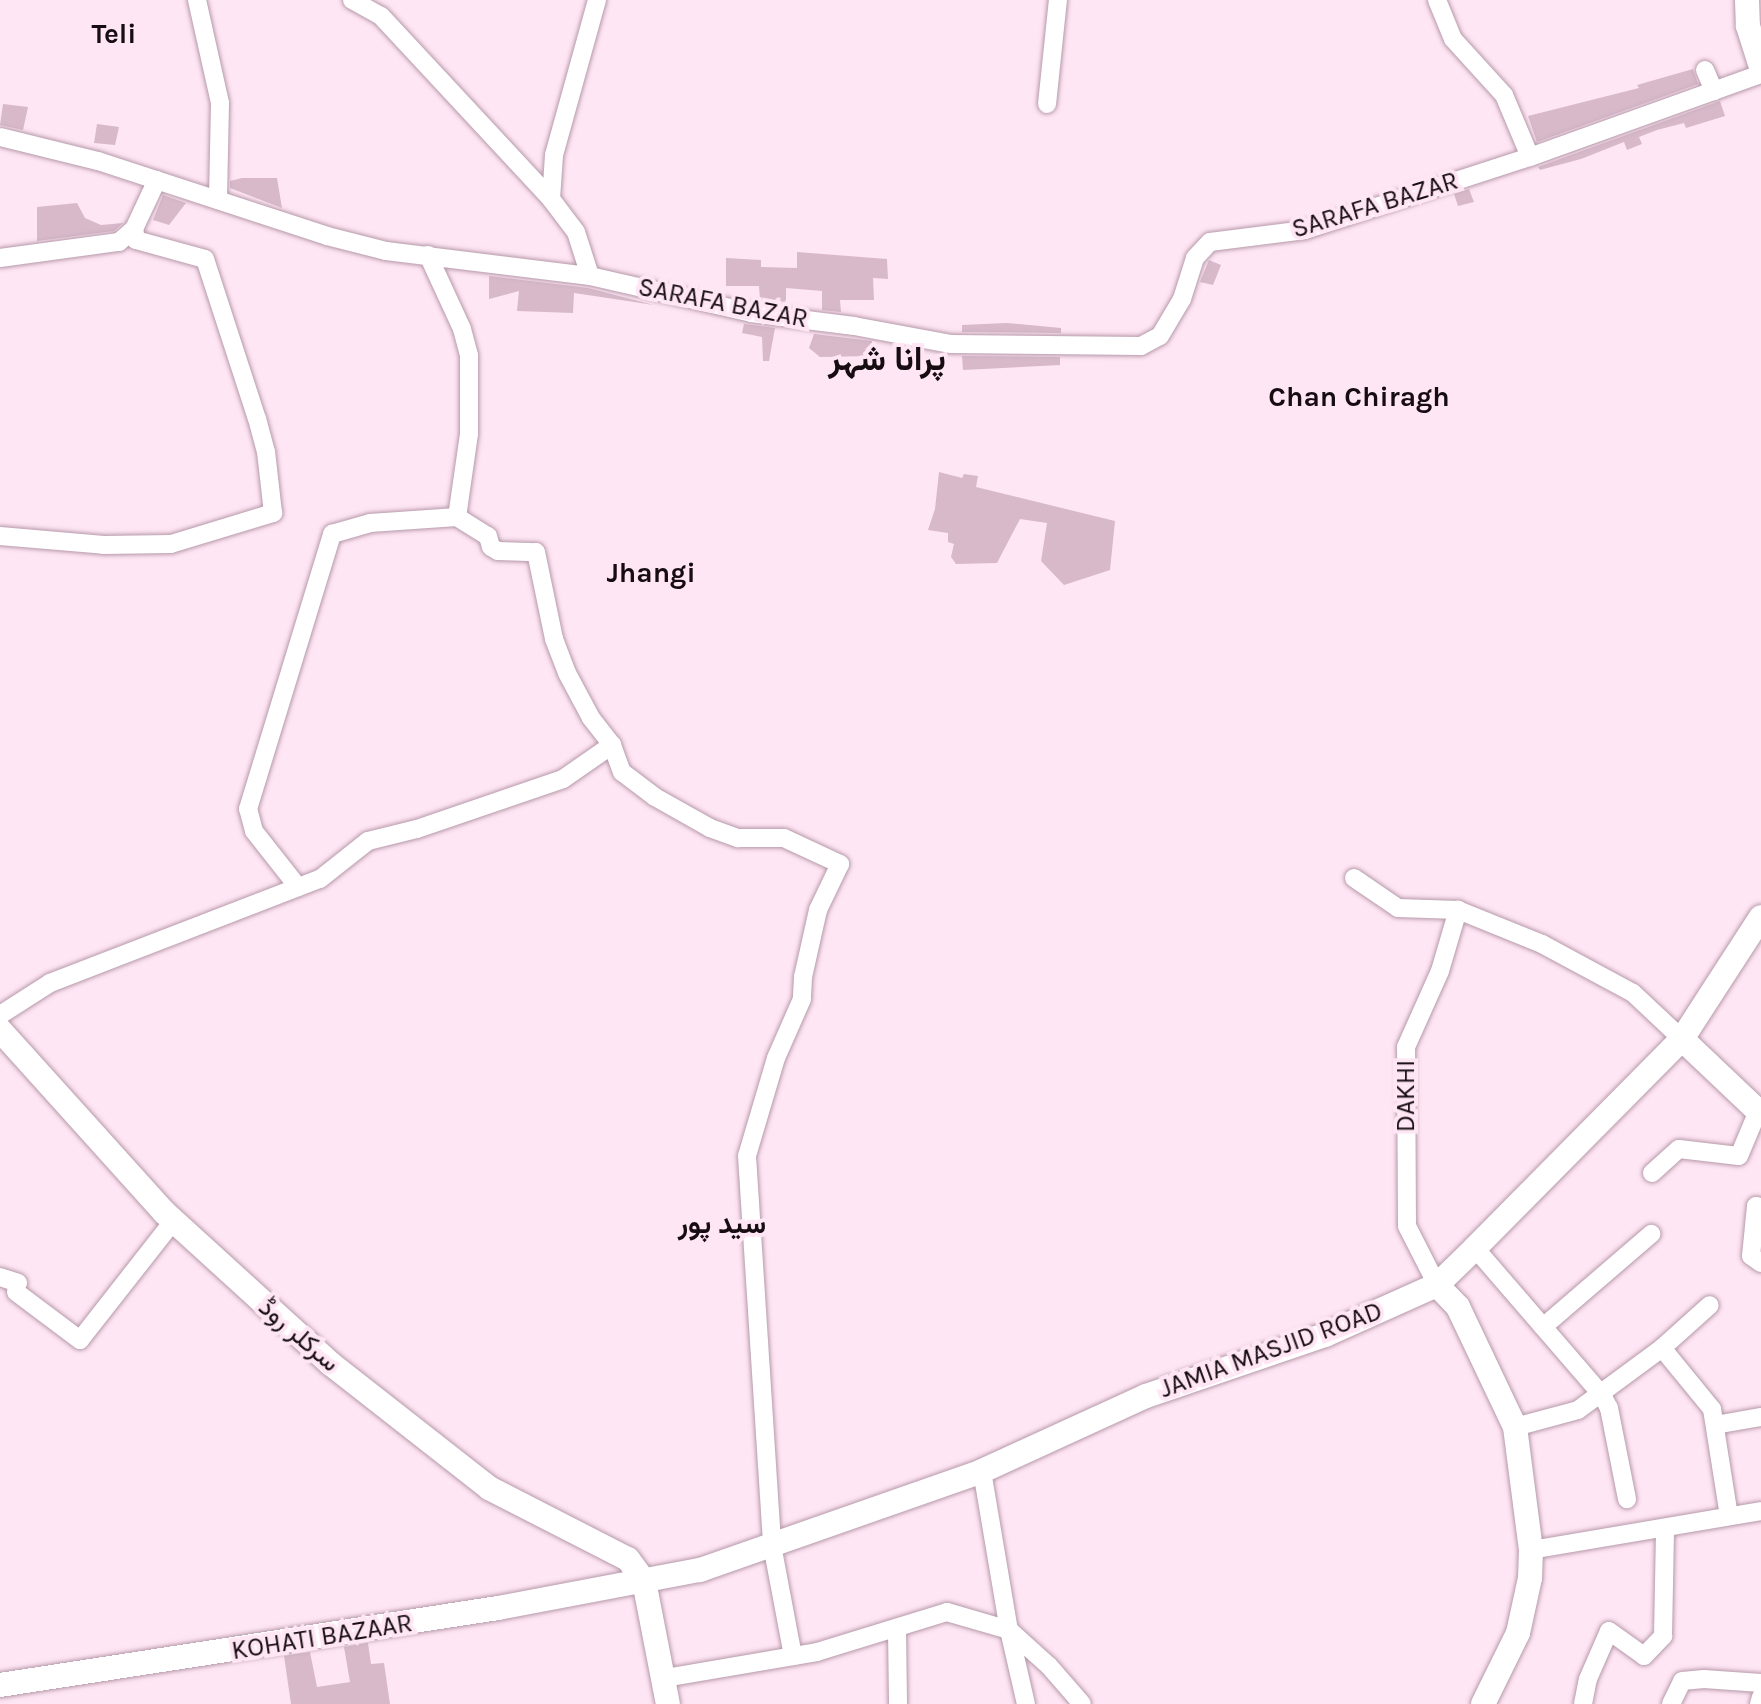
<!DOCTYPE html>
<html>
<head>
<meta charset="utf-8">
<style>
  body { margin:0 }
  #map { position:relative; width:1761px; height:1704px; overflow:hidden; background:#ffe6f4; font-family:Karla,Vazirmatn,sans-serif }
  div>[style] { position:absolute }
  .building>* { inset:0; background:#d7b9ca }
  .roads { filter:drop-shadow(0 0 2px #b699aa) drop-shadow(0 0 2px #b699aa) }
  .street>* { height:18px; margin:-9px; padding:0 9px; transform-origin:9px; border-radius:9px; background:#fff }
  .secondary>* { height:24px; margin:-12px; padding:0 12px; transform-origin:12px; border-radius:12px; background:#fff }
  span { translate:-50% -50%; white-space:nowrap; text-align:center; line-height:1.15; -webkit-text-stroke:8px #ffe6f4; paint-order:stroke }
  .street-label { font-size:26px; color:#160c12 }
  .neighbourhood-label { font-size:28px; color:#160c12; font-weight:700 }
  .district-label { font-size:34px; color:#160c12; font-weight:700 }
</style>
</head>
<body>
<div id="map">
  <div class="building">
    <div style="clip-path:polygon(1693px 69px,1698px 84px,1537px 142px,1528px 116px,1639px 88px,1637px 85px)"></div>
    <div style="clip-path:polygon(1720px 101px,1725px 116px,1686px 128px,1684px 123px,1657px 130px,1639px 137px,1642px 144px,1627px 150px,1624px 142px,1581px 159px,1540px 170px,1538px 167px)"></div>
    <div style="clip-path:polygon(3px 104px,28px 107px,23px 130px,0 125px)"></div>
    <div style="clip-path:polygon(97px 124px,119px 127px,115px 145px,94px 143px)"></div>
    <div style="clip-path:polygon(242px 178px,277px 178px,282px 208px,230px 188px,230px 181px)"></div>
    <div style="clip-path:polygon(1469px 189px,1474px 202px,1458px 206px,1454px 194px)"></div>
    <div style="clip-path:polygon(163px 195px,186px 203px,169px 225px,153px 220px)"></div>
    <div style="clip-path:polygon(77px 203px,85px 218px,101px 225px,123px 223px,114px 231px,37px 241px,37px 207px)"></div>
    <div style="clip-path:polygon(797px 252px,887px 259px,888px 279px,873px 278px,874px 300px,840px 300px,841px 312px,822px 310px,822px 291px,786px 288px,786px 305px,760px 302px,759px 286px,726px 286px,726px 258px,761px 260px,761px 267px,797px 268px)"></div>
    <div style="clip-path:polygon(1209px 260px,1221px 265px,1213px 285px,1200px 282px)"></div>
    <div style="clip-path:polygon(489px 276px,588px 288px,654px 305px,574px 293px,573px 313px,517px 311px,519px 291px,489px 299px)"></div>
    <div style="clip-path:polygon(1007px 323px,1061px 328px,1061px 333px,962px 332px,962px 325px)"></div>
    <div style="clip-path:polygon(744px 324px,775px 328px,769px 361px,763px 361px,762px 337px,742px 333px)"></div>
    <div style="clip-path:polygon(814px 334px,872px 341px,872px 356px,820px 357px,809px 348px)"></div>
    <div style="clip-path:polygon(962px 356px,1060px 357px,1060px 365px,963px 370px)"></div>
    <div style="clip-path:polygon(939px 472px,962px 478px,964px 474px,978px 476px,976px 487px,1115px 521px,1110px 570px,1064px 585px,1041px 561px,1047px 523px,1020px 519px,997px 563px,956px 564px,951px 557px,954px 544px,948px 542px,948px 533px,928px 530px,935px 509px)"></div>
    <div style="clip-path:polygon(368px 1643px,371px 1664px,384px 1663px,390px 1704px,291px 1704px,284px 1656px,310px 1652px,317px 1687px,350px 1682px,344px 1647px)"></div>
  </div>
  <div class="roads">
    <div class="street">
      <div style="left:197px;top:0;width:106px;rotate:77.4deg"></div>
      <div style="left:220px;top:103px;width:97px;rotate:91.2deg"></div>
      <div style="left:352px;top:0;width:33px;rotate:29deg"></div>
      <div style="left:381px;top:16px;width:250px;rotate:47.1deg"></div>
      <div style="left:551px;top:199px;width:41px;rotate:52.9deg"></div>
      <div style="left:576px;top:232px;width:46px;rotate:72.3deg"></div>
      <div style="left:1437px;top:0;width:42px;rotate:67.7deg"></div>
      <div style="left:1453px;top:39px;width:76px;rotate:47.7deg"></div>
      <div style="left:1504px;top:95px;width:67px;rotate:67.2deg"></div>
      <div style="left:1705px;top:70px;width:23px;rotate:67deg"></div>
      <div style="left:1047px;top:104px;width:105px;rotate:-84deg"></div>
      <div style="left:0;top:137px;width:101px;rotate:13.8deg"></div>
      <div style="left:98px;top:161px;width:241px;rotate:18.1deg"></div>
      <div style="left:327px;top:236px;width:61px;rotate:14.3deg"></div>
      <div style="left:386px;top:251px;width:206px;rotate:7deg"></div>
      <div style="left:590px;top:276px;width:165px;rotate:12.9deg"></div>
      <div style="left:751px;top:313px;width:104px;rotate:7.2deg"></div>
      <div style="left:854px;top:326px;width:99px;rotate:10.5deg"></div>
      <div style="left:951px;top:344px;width:190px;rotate:0.6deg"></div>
      <div style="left:1141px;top:346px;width:21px;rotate:-28deg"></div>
      <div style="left:1160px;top:336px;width:43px;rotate:-59.3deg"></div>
      <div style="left:1182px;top:299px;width:43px;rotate:-72.4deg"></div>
      <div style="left:1195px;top:258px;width:22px;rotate:-47deg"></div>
      <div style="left:1210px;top:242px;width:96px;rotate:-7.2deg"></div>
      <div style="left:1305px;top:230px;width:237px;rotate:-18deg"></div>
      <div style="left:1530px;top:157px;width:245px;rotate:-19.8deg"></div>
      <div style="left:551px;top:199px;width:44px;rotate:-86.1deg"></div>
      <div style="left:554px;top:155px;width:161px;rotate:-74.5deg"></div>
      <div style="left:428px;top:255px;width:81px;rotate:65.3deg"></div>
      <div style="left:462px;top:329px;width:28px;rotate:75deg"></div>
      <div style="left:469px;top:356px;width:78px;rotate:90deg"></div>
      <div style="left:469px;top:434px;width:84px;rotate:98.2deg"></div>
      <div style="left:0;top:258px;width:120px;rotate:-7.7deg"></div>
      <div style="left:119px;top:242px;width:20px;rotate:-41deg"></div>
      <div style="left:134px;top:229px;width:54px;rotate:-64.9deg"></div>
      <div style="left:0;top:536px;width:104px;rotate:4.9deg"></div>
      <div style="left:104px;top:545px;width:67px;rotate:-0.9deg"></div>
      <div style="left:171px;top:544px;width:107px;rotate:-16.9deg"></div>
      <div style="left:273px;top:513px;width:61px;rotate:-96.5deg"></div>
      <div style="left:266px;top:452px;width:34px;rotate:-105deg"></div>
      <div style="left:257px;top:419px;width:168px;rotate:-108deg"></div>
      <div style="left:205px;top:259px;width:72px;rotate:-164.6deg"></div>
      <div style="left:136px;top:240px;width:11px;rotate:-100deg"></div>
      <div style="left:1354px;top:878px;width:53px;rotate:34.3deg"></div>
      <div style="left:1398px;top:908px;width:60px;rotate:1.9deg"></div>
      <div style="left:1458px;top:910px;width:91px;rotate:22deg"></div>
      <div style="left:1542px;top:944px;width:103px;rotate:28.3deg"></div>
      <div style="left:1633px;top:993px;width:67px;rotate:43.2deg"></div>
      <div style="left:298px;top:887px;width:71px;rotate:-128.2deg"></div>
      <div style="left:254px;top:831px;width:23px;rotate:-105deg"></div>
      <div style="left:248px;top:809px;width:288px;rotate:-73deg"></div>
      <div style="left:332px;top:534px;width:40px;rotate:-16deg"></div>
      <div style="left:370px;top:523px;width:87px;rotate:-3.9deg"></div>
      <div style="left:457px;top:517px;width:36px;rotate:32deg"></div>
      <div style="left:488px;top:536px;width:11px;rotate:75deg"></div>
      <div style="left:491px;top:547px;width:8px;rotate:30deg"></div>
      <div style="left:498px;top:551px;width:38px;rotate:2deg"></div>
      <div style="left:536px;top:552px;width:89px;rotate:78.3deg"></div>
      <div style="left:554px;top:639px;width:36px;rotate:69deg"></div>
      <div style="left:567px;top:673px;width:51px;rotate:61.9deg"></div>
      <div style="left:591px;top:718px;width:34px;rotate:52deg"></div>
      <div style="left:612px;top:745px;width:29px;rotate:70deg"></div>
      <div style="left:622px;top:772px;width:41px;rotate:37.1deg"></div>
      <div style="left:655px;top:797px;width:63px;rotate:29.4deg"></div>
      <div style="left:710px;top:828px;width:30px;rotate:20deg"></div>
      <div style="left:738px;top:838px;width:46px"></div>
      <div style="left:784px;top:838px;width:62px;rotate:24.9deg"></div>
      <div style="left:840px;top:864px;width:51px;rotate:115.6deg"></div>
      <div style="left:818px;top:910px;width:69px;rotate:102.6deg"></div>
      <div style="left:803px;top:977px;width:22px;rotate:93deg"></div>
      <div style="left:802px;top:999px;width:64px;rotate:113.8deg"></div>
      <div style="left:776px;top:1058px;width:102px;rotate:106.5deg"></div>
      <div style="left:747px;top:1156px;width:390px;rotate:86.3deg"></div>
      <div style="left:772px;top:1545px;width:113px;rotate:79.3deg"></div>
      <div style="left:0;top:1015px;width:59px;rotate:-32.6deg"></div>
      <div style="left:50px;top:983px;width:289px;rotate:-21.1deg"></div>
      <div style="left:320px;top:879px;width:61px;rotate:-38.4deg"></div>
      <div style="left:368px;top:841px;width:50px;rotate:-13.8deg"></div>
      <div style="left:417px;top:829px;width:154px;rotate:-18.9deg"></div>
      <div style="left:563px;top:779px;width:60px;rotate:-34.8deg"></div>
      <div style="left:1652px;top:1173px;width:36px;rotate:-42deg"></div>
      <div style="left:1679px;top:1149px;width:60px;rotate:6.7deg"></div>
      <div style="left:1739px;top:1156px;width:49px;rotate:-67.1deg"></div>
      <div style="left:1761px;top:1207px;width:5px;rotate:-169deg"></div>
      <div style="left:1756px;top:1206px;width:50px;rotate:95.7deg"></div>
      <div style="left:1751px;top:1256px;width:12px;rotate:35deg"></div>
      <div style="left:1475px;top:1248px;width:194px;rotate:49.2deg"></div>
      <div style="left:1602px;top:1395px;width:15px;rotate:62deg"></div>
      <div style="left:1609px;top:1408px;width:93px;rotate:78.8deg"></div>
      <div style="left:0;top:1277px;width:19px;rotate:18deg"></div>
      <div style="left:1437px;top:1285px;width:66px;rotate:-117deg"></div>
      <div style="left:1407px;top:1226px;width:179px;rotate:-90.3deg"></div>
      <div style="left:1406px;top:1047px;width:83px;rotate:-65.9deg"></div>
      <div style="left:1440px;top:971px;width:64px;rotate:-73.6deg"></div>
      <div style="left:16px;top:1292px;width:80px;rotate:36.9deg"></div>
      <div style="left:80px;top:1340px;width:152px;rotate:-51.9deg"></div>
      <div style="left:1543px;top:1327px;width:143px;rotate:-40.7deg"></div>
      <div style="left:1662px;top:1348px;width:79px;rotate:50.7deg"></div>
      <div style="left:1712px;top:1409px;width:108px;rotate:81deg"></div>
      <div style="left:1715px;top:1425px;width:47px;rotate:-9.9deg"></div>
      <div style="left:1515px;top:1427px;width:65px;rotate:-15.1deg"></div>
      <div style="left:1578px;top:1410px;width:104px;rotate:-36.4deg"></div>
      <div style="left:1662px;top:1348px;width:64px;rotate:-41.9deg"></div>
      <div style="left:982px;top:1471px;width:161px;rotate:80.4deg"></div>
      <div style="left:1009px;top:1630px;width:76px;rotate:77.1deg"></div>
      <div style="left:1531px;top:1550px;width:233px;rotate:-9.6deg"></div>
      <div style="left:897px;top:1630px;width:74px;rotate:89.2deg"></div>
      <div style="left:665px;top:1678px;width:154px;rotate:-9.7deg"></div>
      <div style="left:817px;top:1652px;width:136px;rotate:-17.1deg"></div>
      <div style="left:947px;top:1612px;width:65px;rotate:16.2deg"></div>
      <div style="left:1009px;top:1630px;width:54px;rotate:42deg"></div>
      <div style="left:1049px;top:1666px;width:50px;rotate:49deg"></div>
      <div style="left:1583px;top:1704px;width:25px;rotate:-79deg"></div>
      <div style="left:1588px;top:1679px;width:52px;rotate:-66.4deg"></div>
      <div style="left:1609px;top:1631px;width:43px;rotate:35.5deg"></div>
      <div style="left:1644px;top:1656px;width:28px;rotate:-46deg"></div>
      <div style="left:1663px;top:1636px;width:108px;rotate:-88.9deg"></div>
      <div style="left:1671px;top:1704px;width:25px;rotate:-64deg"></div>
      <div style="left:1682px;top:1681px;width:22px;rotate:-5deg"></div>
      <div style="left:1704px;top:1679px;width:57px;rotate:4deg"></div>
      <div style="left:1759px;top:1704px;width:7px;rotate:-74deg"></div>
    </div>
    <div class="secondary">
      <div style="left:1747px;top:0;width:26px;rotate:88deg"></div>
      <div style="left:1748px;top:26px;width:43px;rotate:72.4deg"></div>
      <div style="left:0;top:1030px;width:246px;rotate:48deg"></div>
      <div style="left:165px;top:1213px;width:224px;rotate:42.3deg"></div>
      <div style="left:331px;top:1364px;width:201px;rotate:38.1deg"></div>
      <div style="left:489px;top:1488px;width:156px;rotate:27.1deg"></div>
      <div style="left:628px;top:1559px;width:27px;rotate:54deg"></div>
      <div style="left:644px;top:1581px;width:125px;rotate:79deg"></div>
      <div style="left:1682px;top:1039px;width:109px;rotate:43.5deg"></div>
      <div style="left:1437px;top:1285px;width:30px;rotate:46deg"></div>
      <div style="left:1458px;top:1307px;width:133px;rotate:64.6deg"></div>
      <div style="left:1515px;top:1427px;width:124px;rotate:82.6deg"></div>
      <div style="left:1531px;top:1550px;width:28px;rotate:92deg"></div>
      <div style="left:1530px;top:1578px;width:56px;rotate:102.3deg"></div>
      <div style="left:1518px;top:1633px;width:79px;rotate:116.2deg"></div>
      <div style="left:0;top:1685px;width:504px;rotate:-8.79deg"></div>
      <div style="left:498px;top:1608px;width:206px;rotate:-10.7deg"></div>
      <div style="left:700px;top:1570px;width:299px;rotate:-19.3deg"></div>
      <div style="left:982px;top:1471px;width:180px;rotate:-24.6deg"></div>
      <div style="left:1146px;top:1396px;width:189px;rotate:-18.8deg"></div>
      <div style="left:1325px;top:1335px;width:123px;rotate:-24.1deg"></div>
      <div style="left:1437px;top:1285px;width:53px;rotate:-44.2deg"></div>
      <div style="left:1475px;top:1248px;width:294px;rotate:-45.3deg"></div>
      <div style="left:1682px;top:1039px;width:145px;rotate:-57.1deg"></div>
    </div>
  </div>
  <div class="street-label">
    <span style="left:1375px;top:205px;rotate:-17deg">SARAFA BAZAR</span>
    <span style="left:723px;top:303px;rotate:11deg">SARAFA BAZAR</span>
    <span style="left:1406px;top:1096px;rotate:-90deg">DAKHI</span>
    <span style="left:299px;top:1335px;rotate:41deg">سرکلر روڈ</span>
    <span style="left:1271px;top:1350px;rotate:-20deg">JAMIA MASJID ROAD</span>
    <span style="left:322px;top:1637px;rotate:-9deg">KOHATI BAZAAR</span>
  </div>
  <div class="neighbourhood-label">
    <span style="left:114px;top:34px">Teli</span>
    <span style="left:1359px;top:397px">Chan Chiragh</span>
    <span style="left:651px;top:573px">Jhangi</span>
    <span style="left:722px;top:1224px">سید پور</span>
  </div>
  <div class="district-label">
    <span style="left:887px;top:360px">پرانا شہر</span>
  </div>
</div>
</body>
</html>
